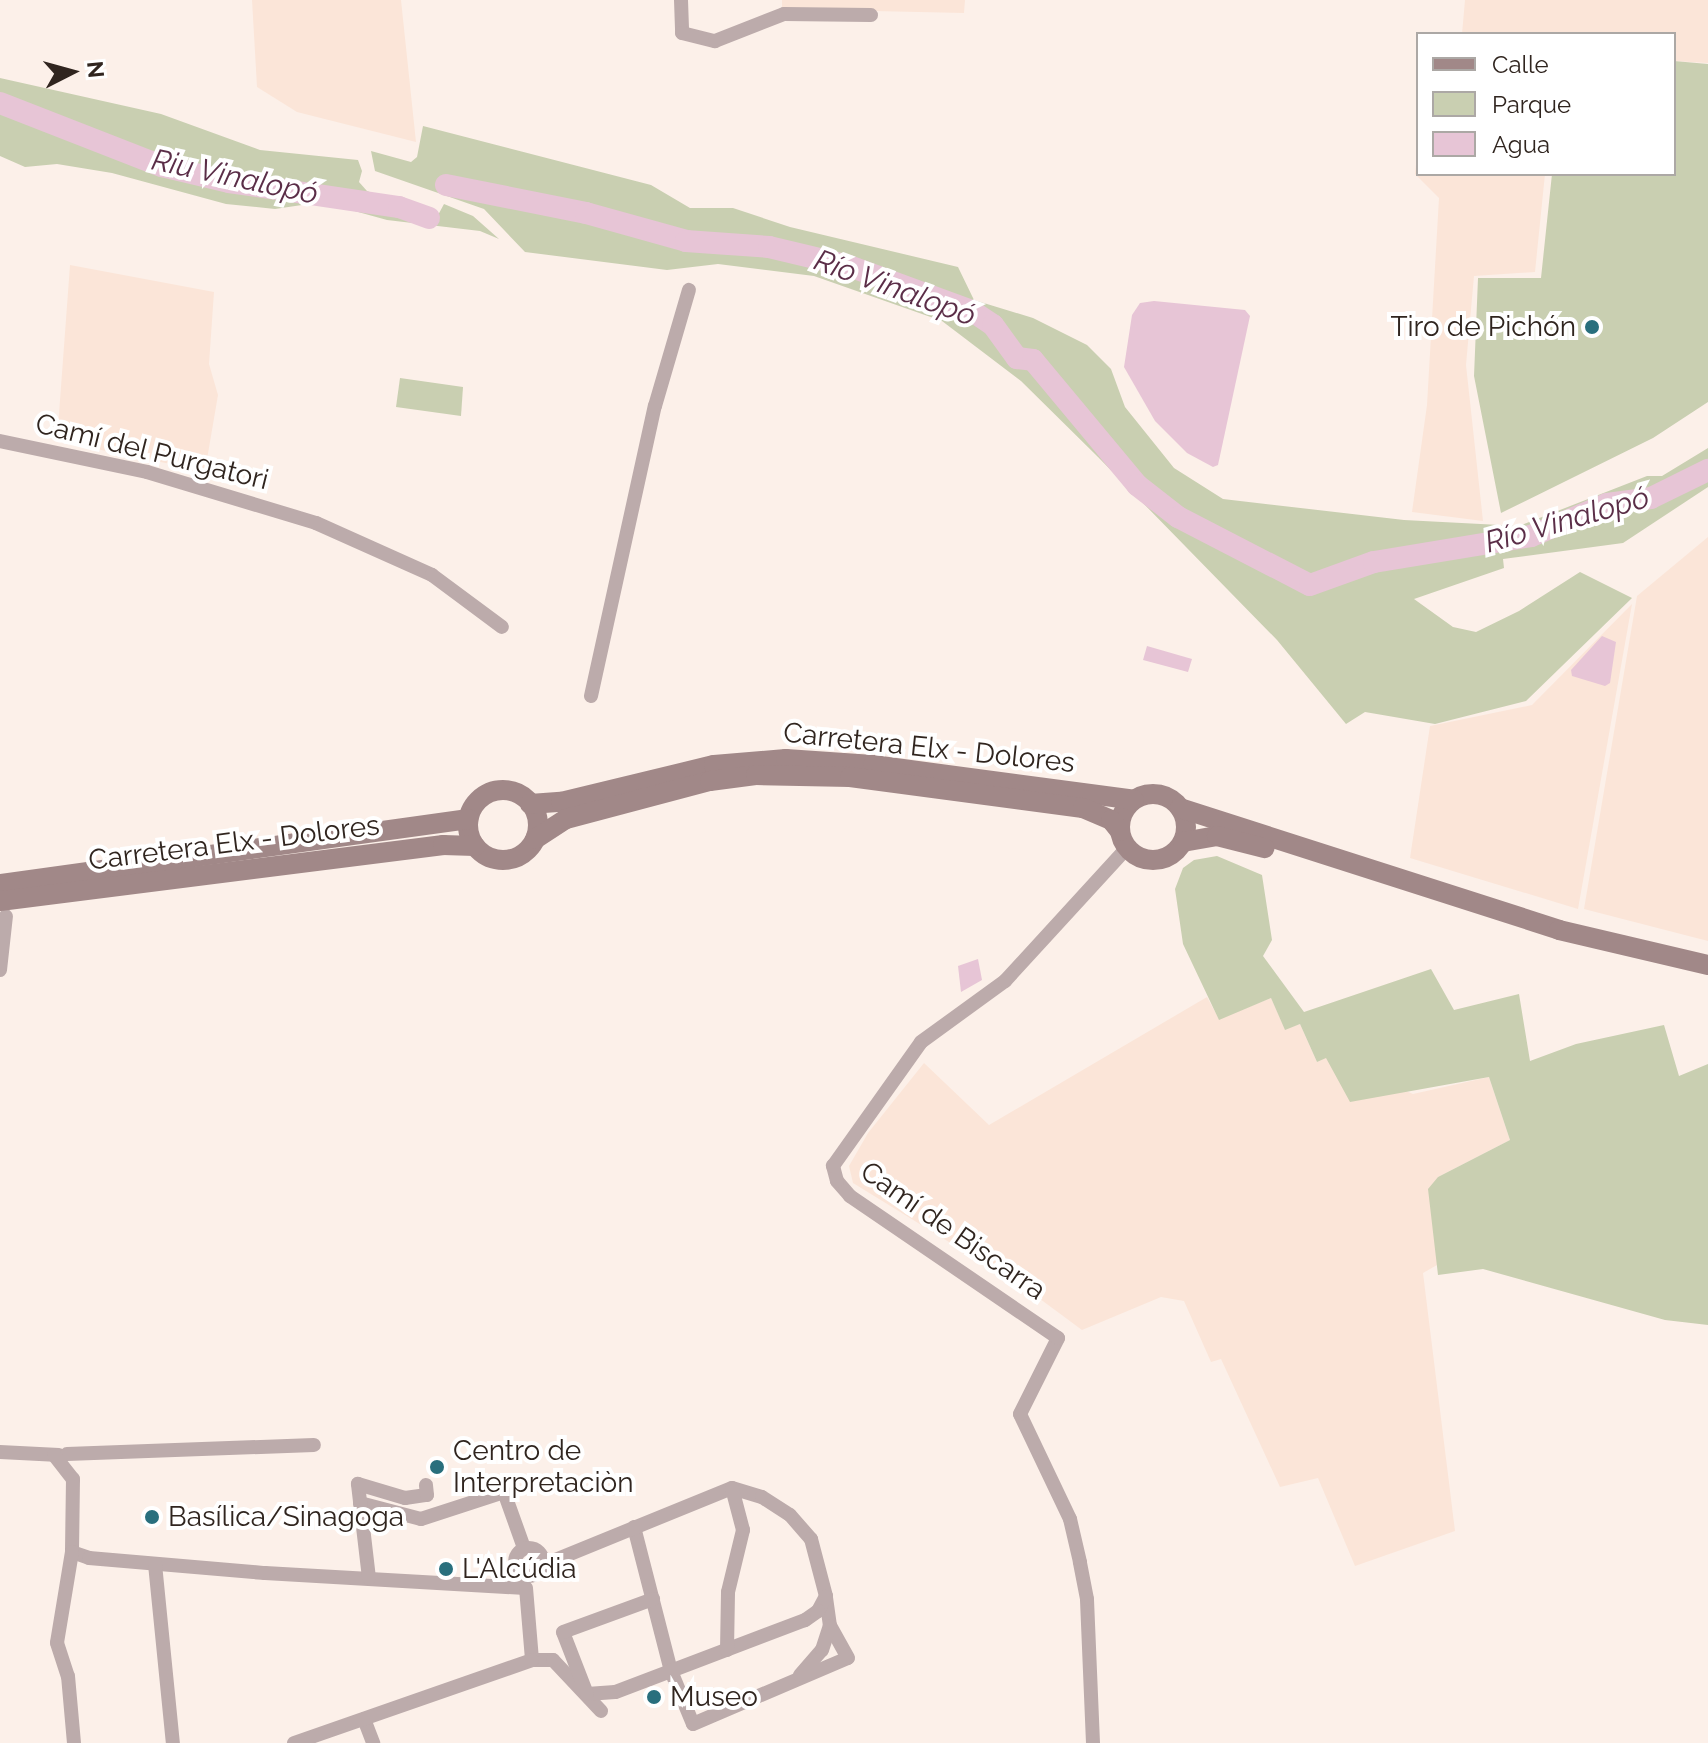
<!DOCTYPE html>
<html>
<head>
<meta charset="utf-8">
<style>
  body { margin:0 }
  #map { position:relative; width:1708px; height:1743px; overflow:hidden; background:#fcf0e9; font-family:Raleway,sans-serif }
  div>[style] { position:absolute }
  .built>* { inset:0; background:#fbe5d8 }
  .green>* { inset:0; background:#c9cfb1 }
  .water>* { inset:0; background:#e7c5d6 }
  .river>* { height:22px; margin:-11px; padding:0 11px; transform-origin:11px; border-radius:11px; background:#e7c5d6 }
  .street>* { height:14px; margin:-7px; padding:0 7px; transform-origin:7px; border-radius:7px; background:#bcabab }
  .street>.ring { margin:-7px; padding:0; box-sizing:content-box; background:none; border:14px solid #bcabab; border-radius:50% }
  .secondary>* { height:20px; margin:-10px; padding:0 10px; transform-origin:10px; border-radius:10px; background:#a18888 }
  .secondary>.ring { margin:-10px; padding:0; box-sizing:content-box; background:none; border:20px solid #a18888; border-radius:50% }
  .dots>* { width:22px; height:22px; translate:-50% -50%; box-sizing:border-box; border:4px solid #fff; border-radius:50% }
  span { translate:-50% -50%; white-space:nowrap; text-align:center; line-height:1.15; -webkit-text-stroke:8px #fff; paint-order:stroke }
  .poi-label { font-size:28px; color:#30251f }
  .right { translate:-100% -50%; text-align:right }
  .left { translate:0 -50%; text-align:left }
  .street-label { font-size:28px; color:#30251f }
  .water-label { font-size:30px; color:#5b2e48; font-style:italic }
  .legend { position:absolute; left:1416px; top:32px; width:260px; height:144px; box-sizing:border-box; background:#fff; border:2px solid #aca8a5; margin:0; padding:10px 14px; list-style:none; font-size:24px; color:#30251f }
  .legend li { display:flex; align-items:center; gap:16px; height:40px }
  .legend b { width:40px; border:2px solid #aca8a5 }
  .north { position:absolute; left:32px; top:32px; width:80px; height:80px; -webkit-text-stroke:6px #fff; paint-order:stroke; rotate:84deg; font-size:22px; font-weight:700; line-height:32px; text-align:center; color:#30251f }
  .north::after { content:''; display:block; margin:auto; width:28px; height:36px; background:#30251f; clip-path:polygon(50% 0,100% 100%,50% 72%,0 100%) }
</style>
</head>
<body>
<div id="map">
  <div class="built">
    <div style="clip-path:polygon(252px 0,401px 0,416px 142px,297px 112px,257px 87px)"></div>
    <div style="clip-path:polygon(782px 0,965px 0,964px 13px,782px 9px)"></div>
    <div style="clip-path:polygon(1465px 0,1708px 0,1708px 63px,1674px 61px,1674px 34px,1462px 34px)"></div>
    <div style="clip-path:polygon(1418px 145px,1418px 174px,1545px 174px,1535px 272px,1474px 276px,1466px 365px,1483px 521px,1412px 512px,1427px 405px,1439px 198px,1415px 174px)"></div>
    <div style="clip-path:polygon(70px 265px,214px 292px,209px 364px,218px 395px,205px 471px,57px 441px)"></div>
    <div style="clip-path:polygon(1708px 537px,1708px 941px,1584px 909px,1637px 596px)"></div>
    <div style="clip-path:polygon(1632px 604px,1578px 909px,1410px 858px,1430px 726px,1532px 705px)"></div>
    <div style="clip-path:polygon(1207px 997px,1219px 1019px,1271px 998px,1285px 1029px,1300px 1024px,1317px 1062px,1326px 1057px,1413px 1094px,1489px 1077px,1510px 1140px,1438px 1177px,1437px 1265px,1423px 1273px,1455px 1531px,1355px 1566px,1318px 1478px,1280px 1487px,1221px 1359px,1211px 1362px,1184px 1301px,1161px 1297px,1082px 1330px,1032px 1293px,853px 1183px,849px 1166px,868px 1133px,924px 1063px,989px 1125px)"></div>
  </div>
  <div class="green">
    <div style="clip-path:polygon(1674px 61px,1708px 64px,1708px 402px,1653px 438px,1501px 513px,1474px 376px,1478px 278px,1541px 278px,1552px 174px,1674px 174px)"></div>
    <div style="clip-path:polygon(0 78px,161px 114px,260px 150px,358px 160px,362px 171px,359px 182px,367px 191px,437px 217px,444px 204px,473px 216px,499px 239px,480px 231px,387px 220px,322px 202px,275px 209px,226px 204px,112px 173px,57px 164px,25px 167px,0 156px)"></div>
    <div style="clip-path:polygon(423px 126px,651px 185px,690px 208px,733px 208px,790px 227px,958px 267px,974px 300px,1033px 318px,1087px 345px,1111px 369px,1125px 407px,1174px 468px,1223px 499px,1404px 520px,1519px 526px,1647px 476px,1662px 476px,1708px 448px,1708px 487px,1623px 543px,1503px 559px,1504px 568px,1414px 599px,1453px 627px,1476px 632px,1519px 611px,1580px 572px,1632px 598px,1526px 701px,1435px 724px,1365px 712px,1346px 724px,1277px 640px,1098px 457px,1021px 381px,942px 321px,814px 276px,718px 264px,667px 270px,525px 252px,484px 209px,375px 171px,371px 151px,411px 162px,417px 157px)"></div>
    <div style="clip-path:polygon(400px 378px,463px 387px,461px 416px,396px 407px)"></div>
    <div style="clip-path:polygon(1217px 856px,1262px 875px,1272px 940px,1263px 956px,1304px 1012px,1431px 969px,1454px 1010px,1519px 994px,1530px 1061px,1576px 1044px,1664px 1025px,1679px 1076px,1708px 1064px,1708px 1325px,1665px 1320px,1483px 1269px,1438px 1275px,1428px 1189px,1438px 1177px,1510px 1140px,1489px 1077px,1350px 1102px,1326px 1058px,1317px 1062px,1300px 1024px,1285px 1030px,1271px 998px,1219px 1020px,1183px 944px,1175px 889px,1183px 868px,1194px 860px)"></div>
  </div>
  <div class="water">
    <div style="clip-path:polygon(1154px 301px,1245px 310px,1250px 316px,1218px 465px,1213px 467px,1187px 453px,1155px 421px,1124px 367px,1132px 315px,1140px 303px)"></div>
    <div style="clip-path:polygon(1602px 636px,1616px 642px,1610px 683px,1605px 686px,1572px 676px,1571px 670px)"></div>
    <div style="clip-path:polygon(1147px 646px,1192px 659px,1188px 672px,1143px 660px)"></div>
    <div style="clip-path:polygon(978px 959px,982px 980px,961px 992px,958px 966px)"></div>
  </div>
  <div class="river">
    <div style="left:0;top:103px;width:174px;rotate:21.3deg"></div>
    <div style="left:162px;top:166px;width:69px;rotate:13.4deg"></div>
    <div style="left:229px;top:182px;width:172px;rotate:8.4deg"></div>
    <div style="left:399px;top:207px;width:32px;rotate:20deg"></div>
    <div style="left:446px;top:185px;width:143px;rotate:11.3deg"></div>
    <div style="left:586px;top:213px;width:104px;rotate:15.6deg"></div>
    <div style="left:686px;top:241px;width:83px;rotate:4.1deg"></div>
    <div style="left:769px;top:247px;width:82px;rotate:13.4deg"></div>
    <div style="left:849px;top:266px;width:131px;rotate:20.1deg"></div>
    <div style="left:972px;top:311px;width:25px;rotate:34deg"></div>
    <div style="left:993px;top:325px;width:41px;rotate:54deg"></div>
    <div style="left:1017px;top:358px;width:16px;rotate:7deg"></div>
    <div style="left:1033px;top:360px;width:163px;rotate:50.2deg"></div>
    <div style="left:1137px;top:485px;width:52px;rotate:38deg"></div>
    <div style="left:1178px;top:517px;width:148px;rotate:27.3deg"></div>
    <div style="left:1310px;top:585px;width:68px;rotate:-19.8deg"></div>
    <div style="left:1374px;top:562px;width:159px;rotate:-9.4deg"></div>
    <div style="left:1531px;top:536px;width:82px;rotate:-22.8deg"></div>
    <div style="left:1607px;top:504px;width:44px;rotate:-7.8deg"></div>
    <div style="left:1651px;top:498px;width:64px;rotate:-26.2deg"></div>
  </div>
  <div class="street">
    <div style="left:681px;top:0;width:33px;rotate:88deg"></div>
    <div style="left:682px;top:33px;width:34px;rotate:14deg"></div>
    <div style="left:715px;top:41px;width:74px;rotate:-21.4deg"></div>
    <div style="left:784px;top:14px;width:87px;rotate:0.7deg"></div>
    <div style="left:0;top:441px;width:150px;rotate:11.9deg"></div>
    <div style="left:147px;top:472px;width:177px;rotate:16.8deg"></div>
    <div style="left:316px;top:523px;width:127px;rotate:24.1deg"></div>
    <div style="left:432px;top:575px;width:87px;rotate:36.6deg"></div>
    <div style="left:591px;top:696px;width:297px;rotate:-77.6deg"></div>
    <div style="left:655px;top:406px;width:121px;rotate:-73.7deg"></div>
    <div style="left:0;top:970px;width:54px;rotate:-83.7deg"></div>
    <div style="left:0;top:1452px;width:59px;rotate:2.9deg"></div>
    <div style="left:67px;top:1454px;width:247px;rotate:-2.1deg"></div>
    <div style="left:54px;top:1455px;width:31px;rotate:52deg"></div>
    <div style="left:73px;top:1479px;width:73px;rotate:90.8deg"></div>
    <div style="left:72px;top:1552px;width:18px;rotate:19deg"></div>
    <div style="left:89px;top:1558px;width:177px;rotate:4.9deg"></div>
    <div style="left:265px;top:1573px;width:261px;rotate:3.3deg"></div>
    <div style="left:526px;top:1588px;width:72px;rotate:85.2deg"></div>
    <div style="left:532px;top:1660px;width:21px"></div>
    <div style="left:553px;top:1660px;width:70px;rotate:46.7deg"></div>
    <div style="left:360px;top:1503px;width:63px;rotate:14.7deg"></div>
    <div style="left:421px;top:1519px;width:87px;rotate:-18deg"></div>
    <div style="left:504px;top:1492px;width:59px;rotate:70.3deg"></div>
    <div style="left:634px;top:1527px;width:149px;rotate:75.6deg"></div>
    <div style="left:671px;top:1671px;width:57px;rotate:67.5deg"></div>
    <div style="left:693px;top:1724px;width:168px;rotate:-23.1deg"></div>
    <div style="left:848px;top:1658px;width:37px;rotate:-119deg"></div>
    <div style="left:830px;top:1626px;width:30px;rotate:-98deg"></div>
    <div class="ring" style="left:515px;top:1548px;width:14px;height:14px"></div>
    <div style="left:72px;top:1552px;width:92px;rotate:99.4deg"></div>
    <div style="left:57px;top:1643px;width:35px;rotate:72deg"></div>
    <div style="left:68px;top:1676px;width:67px;rotate:84.9deg"></div>
    <div style="left:155px;top:1564px;width:180px;rotate:84.3deg"></div>
    <div style="left:543px;top:1565px;width:204px;rotate:-22.2deg"></div>
    <div style="left:732px;top:1488px;width:31px;rotate:17deg"></div>
    <div style="left:762px;top:1497px;width:33px;rotate:33deg"></div>
    <div style="left:790px;top:1515px;width:32px;rotate:49deg"></div>
    <div style="left:811px;top:1539px;width:59px;rotate:75.3deg"></div>
    <div style="left:826px;top:1596px;width:17px;rotate:118deg"></div>
    <div style="left:818px;top:1611px;width:16px;rotate:145deg"></div>
    <div style="left:805px;top:1620px;width:203px;rotate:159.2deg"></div>
    <div style="left:615px;top:1692px;width:28px;rotate:176deg"></div>
    <div style="left:587px;top:1694px;width:66px;rotate:-111.2deg"></div>
    <div style="left:563px;top:1632px;width:96px;rotate:-20.1deg"></div>
    <div style="left:369px;top:1578px;width:95px;rotate:-96.7deg"></div>
    <div style="left:358px;top:1484px;width:49px;rotate:16.6deg"></div>
    <div style="left:405px;top:1498px;width:22px;rotate:-8deg"></div>
    <div style="left:427px;top:1495px;width:10px;rotate:-96deg"></div>
    <div style="left:727px;top:1650px;width:58px;rotate:-89deg"></div>
    <div style="left:728px;top:1592px;width:64px;rotate:-76.4deg"></div>
    <div style="left:743px;top:1530px;width:43px;rotate:-104.7deg"></div>
    <div style="left:800px;top:1675px;width:33px;rotate:-49deg"></div>
    <div style="left:822px;top:1650px;width:25px;rotate:-72deg"></div>
    <div style="left:364px;top:1719px;width:26px;rotate:69deg"></div>
    <div style="left:294px;top:1743px;width:252px;rotate:-19.2deg"></div>
    <div style="left:1093px;top:1743px;width:144px;rotate:-92.4deg"></div>
    <div style="left:1087px;top:1599px;width:38px;rotate:-101deg"></div>
    <div style="left:1080px;top:1562px;width:44px;rotate:-103.1deg"></div>
    <div style="left:1070px;top:1519px;width:116px;rotate:-115.5deg"></div>
    <div style="left:1020px;top:1414px;width:85px;rotate:-63.4deg"></div>
    <div style="left:1058px;top:1338px;width:252px;rotate:-145.7deg"></div>
    <div style="left:850px;top:1196px;width:20px;rotate:-131deg"></div>
    <div style="left:837px;top:1181px;width:16px;rotate:-105deg"></div>
    <div style="left:833px;top:1166px;width:152px;rotate:-54.6deg"></div>
    <div style="left:921px;top:1042px;width:104px;rotate:-36deg"></div>
    <div style="left:1005px;top:981px;width:180px;rotate:-47.5deg"></div>
  </div>
  <div class="secondary">
    <div class="ring" style="left:468px;top:790px;width:50px;height:50px"></div>
    <div class="ring" style="left:1120px;top:794px;width:46px;height:46px"></div>
    <div style="left:530px;top:804px;width:31px;rotate:-4deg"></div>
    <div style="left:561px;top:802px;width:157px;rotate:-13.6deg"></div>
    <div style="left:714px;top:765px;width:72px;rotate:-4.8deg"></div>
    <div style="left:786px;top:759px;width:87px;rotate:3.9deg"></div>
    <div style="left:873px;top:765px;width:263px;rotate:7.6deg"></div>
    <div style="left:1180px;top:808px;width:398px;rotate:17.8deg"></div>
    <div style="left:1559px;top:930px;width:153px;rotate:13.2deg"></div>
    <div style="left:535px;top:839px;width:37px;rotate:-33deg"></div>
    <div style="left:566px;top:819px;width:149px;rotate:-14.8deg"></div>
    <div style="left:710px;top:781px;width:46px;rotate:-7.4deg"></div>
    <div style="left:756px;top:775px;width:94px;rotate:1.2deg"></div>
    <div style="left:850px;top:777px;width:235px;rotate:7.6deg"></div>
    <div style="left:1083px;top:808px;width:30px;rotate:23deg"></div>
    <div style="left:1111px;top:820px;width:14px;rotate:51deg"></div>
    <div style="left:1183px;top:842px;width:35px;rotate:-10deg"></div>
    <div style="left:1217px;top:836px;width:49px;rotate:14.3deg"></div>
    <div style="left:0;top:884px;width:473px;rotate:-7.9deg"></div>
    <div style="left:0;top:901px;width:447px;rotate:-7.2deg"></div>
    <div style="left:443px;top:845px;width:32px;rotate:2deg"></div>
  </div>
  <div class="dots">
    <div style="left:1592px;top:327px;background:#296f7d"></div>
    <div style="left:437px;top:1467px;background:#296f7d"></div>
    <div style="left:152px;top:1517px;background:#296f7d"></div>
    <div style="left:446px;top:1569px;background:#296f7d"></div>
    <div style="left:654px;top:1697px;background:#296f7d"></div>
  </div>
  <div class="poi-label">
    <span class="right" style="left:1576px;top:327px">Tiro de Pichón</span>
    <span class="left" style="left:453px;top:1467px">Centro de<br>Interpretaciòn</span>
    <span class="left" style="left:168px;top:1517px">Basílica/Sinagoga</span>
    <span class="left" style="left:462px;top:1569px">L'Alcúdia</span>
    <span class="left" style="left:670px;top:1697px">Museo</span>
  </div>
  <div class="street-label">
    <span style="left:152px;top:452px;rotate:14deg">Camí del Purgatori</span>
    <span style="left:929px;top:748px;rotate:6deg">Carretera Elx - Dolores</span>
    <span style="left:234px;top:843px;rotate:-7deg">Carretera Elx - Dolores</span>
    <span style="left:953px;top:1231px;rotate:35deg">Camí de Biscarra</span>
  </div>
  <div class="water-label">
    <span style="left:235px;top:177px;rotate:12deg">Riu Vinalopó</span>
    <span style="left:895px;top:288px;rotate:20deg">Río Vinalopó</span>
    <span style="left:1567px;top:520px;rotate:-16deg">Río Vinalopó</span>
  </div>
  <ul class="legend">
  <li><b style="height:10px;background:#a18888"></b>Calle</li>
  <li><b style="height:22px;background:#c9cfb1"></b>Parque</li>
  <li><b style="height:22px;background:#e7c5d6"></b>Agua</li>
  </ul>
  <div class="north">N</div>
</div>
</body>
</html>
